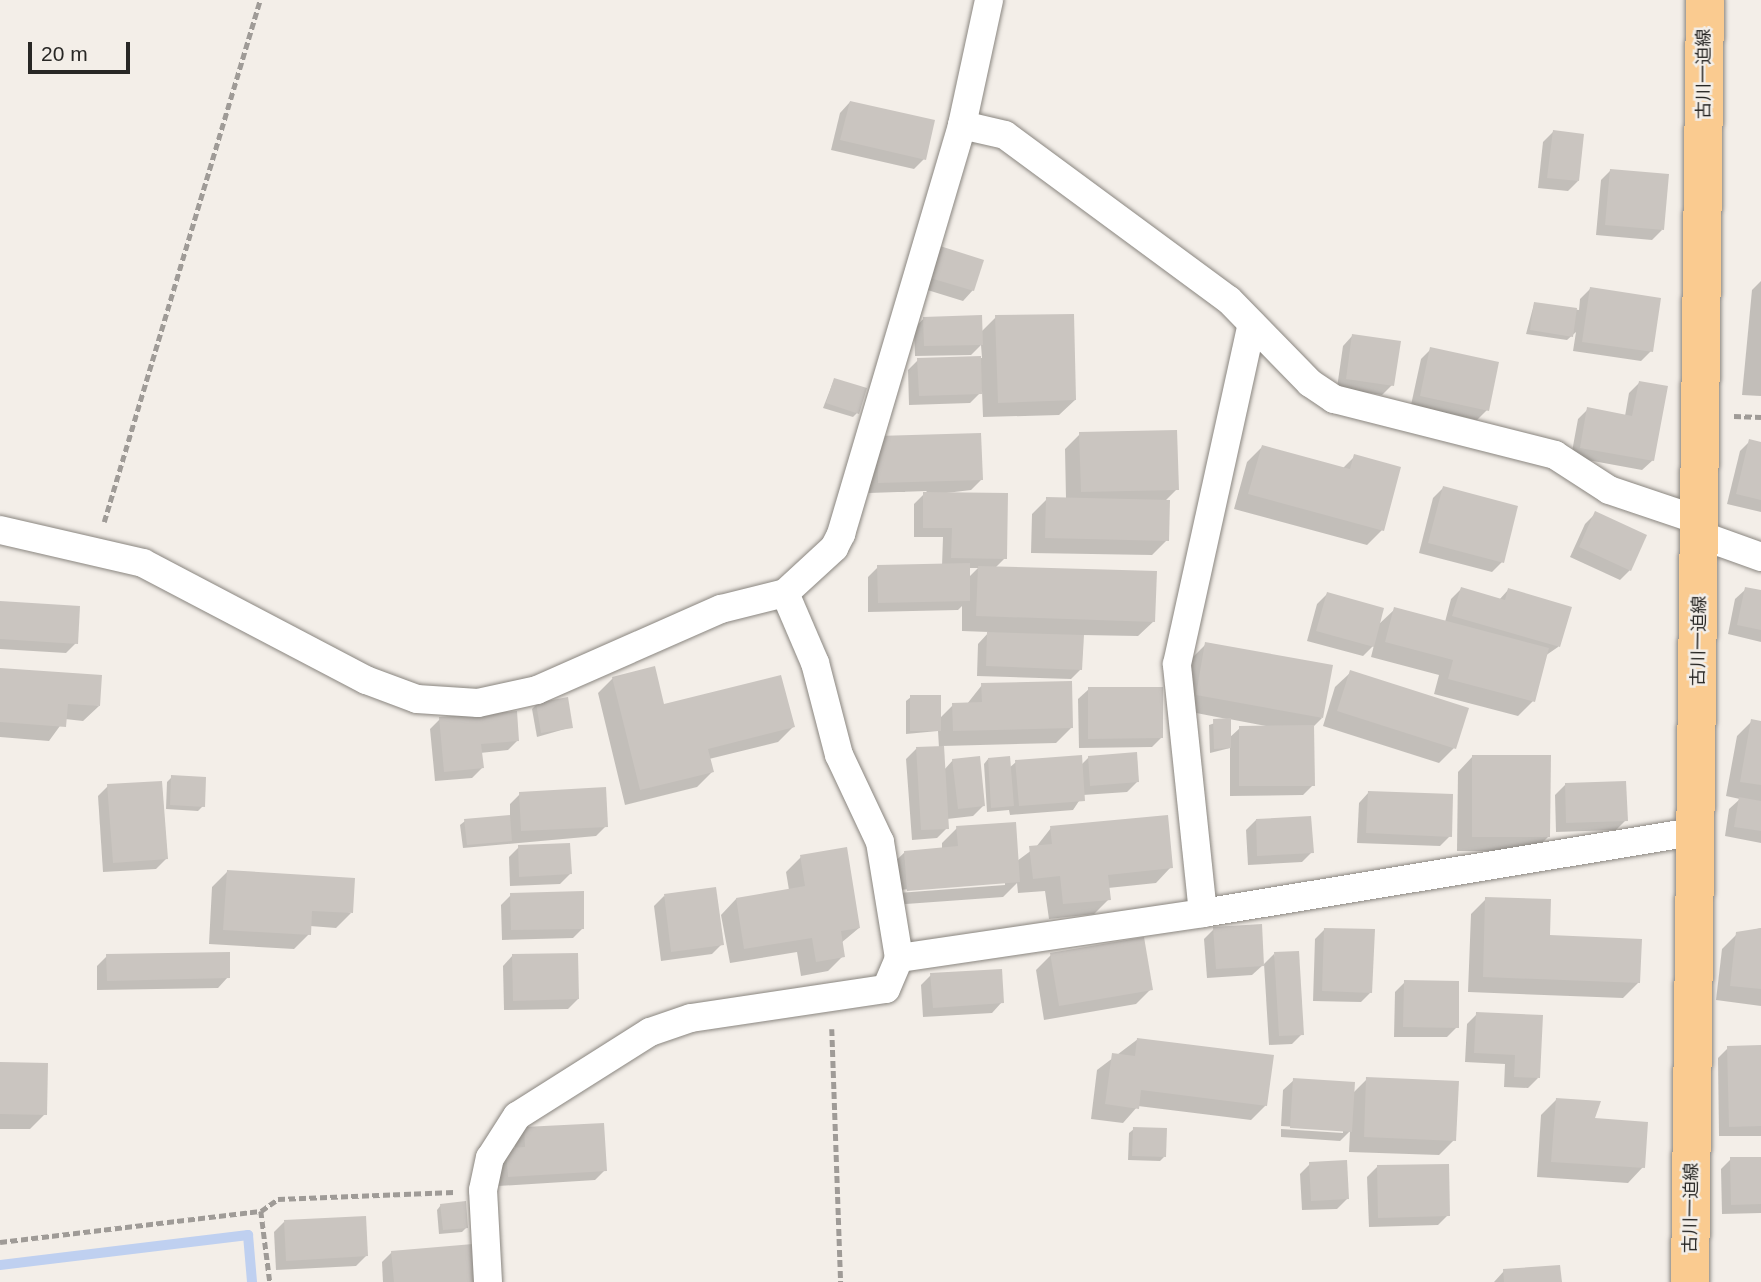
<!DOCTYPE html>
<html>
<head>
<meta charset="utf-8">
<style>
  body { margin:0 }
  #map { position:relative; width:1761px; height:1282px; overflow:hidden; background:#f3eee8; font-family:Arial,"Noto Sans JP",sans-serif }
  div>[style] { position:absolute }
  .shadow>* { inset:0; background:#0003 }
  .stream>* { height:10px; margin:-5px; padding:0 5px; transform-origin:5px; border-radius:5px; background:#bfd0f0 }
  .building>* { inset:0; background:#cac5c0 }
  .path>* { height:4.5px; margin-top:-2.25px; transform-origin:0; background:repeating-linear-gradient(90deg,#9f9b97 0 7px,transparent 0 10.5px) }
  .roads { filter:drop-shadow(0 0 2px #8a8680) drop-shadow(0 0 2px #8a8680) }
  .minor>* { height:28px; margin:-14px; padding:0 14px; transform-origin:14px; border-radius:14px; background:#fff }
  .primary>* { height:38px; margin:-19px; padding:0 19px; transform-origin:19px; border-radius:19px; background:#facb90 }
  span { translate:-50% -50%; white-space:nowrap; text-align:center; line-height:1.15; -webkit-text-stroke:5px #f3eee8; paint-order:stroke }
  .street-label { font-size:18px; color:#282725 }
  .scale { position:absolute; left:28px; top:42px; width:102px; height:32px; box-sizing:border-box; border:4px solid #282725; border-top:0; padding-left:9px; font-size:21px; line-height:24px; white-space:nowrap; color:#282725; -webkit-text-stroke:5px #f3eee8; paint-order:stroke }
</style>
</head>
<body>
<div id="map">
  <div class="shadow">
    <div style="clip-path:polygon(850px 102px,924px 159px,914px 169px,831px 150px,840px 113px)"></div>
    <div style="clip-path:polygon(1553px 132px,1578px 181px,1568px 191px,1538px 188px,1543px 142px)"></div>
    <div style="clip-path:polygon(1611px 170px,1662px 230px,1652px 240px,1596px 235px,1601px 180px)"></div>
    <div style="clip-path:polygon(941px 248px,973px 290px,963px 301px,921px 288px)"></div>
    <div style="clip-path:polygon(1761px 281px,1761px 396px,1742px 395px,1752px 290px)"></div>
    <div style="clip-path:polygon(1590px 289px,1651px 351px,1641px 361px,1573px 351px,1576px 332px,1567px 340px,1526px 334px,1534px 304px,1579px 310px,1580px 299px)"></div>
    <div style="clip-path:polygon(996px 317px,1075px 400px,1059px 415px,983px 417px,982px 391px,970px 403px,909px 405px,908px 370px,918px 360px,982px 358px,981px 345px,971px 355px,915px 356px,914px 329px,924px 318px,981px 332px)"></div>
    <div style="clip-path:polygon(1353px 335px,1392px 385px,1382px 395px,1337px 388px,1343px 346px)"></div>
    <div style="clip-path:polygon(1431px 349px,1487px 410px,1477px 420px,1411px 405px,1421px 359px)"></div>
    <div style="clip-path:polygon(834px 380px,857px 413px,853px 417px,823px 408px)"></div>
    <div style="clip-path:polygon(1639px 383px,1653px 460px,1642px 470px,1571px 457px,1578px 419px,1588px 409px,1625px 416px,1629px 393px)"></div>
    <div style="clip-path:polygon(1080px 434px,1177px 489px,1164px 502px,1167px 540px,1152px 555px,1031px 553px,1032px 514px,1047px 499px,1066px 499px,1065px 449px)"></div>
    <div style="clip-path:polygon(1750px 441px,1761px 444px,1761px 512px,1727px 504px,1740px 451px)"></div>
    <div style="clip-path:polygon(1262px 447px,1342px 469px,1355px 456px,1382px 530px,1367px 545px,1234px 509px,1247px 462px)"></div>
    <div style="clip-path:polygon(evenodd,868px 448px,981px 480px,971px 490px,938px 494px,1005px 558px,995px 568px,1154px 621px,1138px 636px,1082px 635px,1081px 669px,1071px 679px,977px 676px,978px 644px,989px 632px,962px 631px,962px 606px,958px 610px,868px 612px,868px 577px,878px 567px,942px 566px,943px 537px,914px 537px,914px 504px,927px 491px,869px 493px,868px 448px,968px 568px,978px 568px,968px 578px,968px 568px)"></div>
    <div style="clip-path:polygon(1443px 488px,1502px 562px,1492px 572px,1419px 553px,1433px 498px)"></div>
    <div style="clip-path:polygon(1595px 514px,1630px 570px,1620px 580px,1570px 557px,1585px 524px)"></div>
    <div style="clip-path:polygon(1461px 589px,1499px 600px,1508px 590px,1570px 608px,1558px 647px,1545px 656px,1533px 701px,1518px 716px,1434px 694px,1439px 675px,1371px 657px,1374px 645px,1363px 656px,1307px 641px,1317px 604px,1327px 594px,1378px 625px,1395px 609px,1445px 622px,1451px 599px)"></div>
    <div style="clip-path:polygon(1746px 589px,1761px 592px,1761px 642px,1728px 634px,1735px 599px)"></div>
    <div style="clip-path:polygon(0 603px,76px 643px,66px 653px,0 649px)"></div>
    <div style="clip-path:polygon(evenodd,1206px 644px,1322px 718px,1313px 727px,1313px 785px,1303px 795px,1230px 796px,1230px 748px,1210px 753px,1209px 725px,1227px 719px,1181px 710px,1191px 659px,1206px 644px,1229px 719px,1266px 726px,1266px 727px,1240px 728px,1229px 738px,1229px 719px)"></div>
    <div style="clip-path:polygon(0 670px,99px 706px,83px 721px,65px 719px,49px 741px,0 737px)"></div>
    <div style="clip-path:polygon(1351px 672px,1454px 748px,1439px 763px,1323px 726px,1335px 687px)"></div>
    <div style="clip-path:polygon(613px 678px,663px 706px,793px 727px,778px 742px,709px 759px,712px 772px,697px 787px,625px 805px,598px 693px)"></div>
    <div style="clip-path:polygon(982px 685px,1071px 728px,1056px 743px,942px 746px,944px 770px,953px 760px,983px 806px,973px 816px,947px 819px,947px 828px,937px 838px,912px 840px,906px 759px,916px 749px,939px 748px,938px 731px,906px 734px,906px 701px,911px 697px,940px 718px,953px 705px,967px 704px)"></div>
    <div style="clip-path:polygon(1089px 689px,1162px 737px,1152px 747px,1079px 748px,1078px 699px)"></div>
    <div style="clip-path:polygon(537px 704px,572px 727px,537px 737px,532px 709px)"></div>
    <div style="clip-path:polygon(440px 719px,518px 740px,508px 750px,480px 753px,482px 768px,472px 778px,435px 781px,430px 729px)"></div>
    <div style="clip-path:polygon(1752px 721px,1761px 723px,1761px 843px,1725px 836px,1729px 809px,1740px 799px,1726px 796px,1737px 736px)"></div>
    <div style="clip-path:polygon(1473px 756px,1549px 836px,1534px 851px,1457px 851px,1458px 772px)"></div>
    <div style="clip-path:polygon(1089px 757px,1137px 782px,1127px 792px,1083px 795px,1073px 810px,1010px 815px,1009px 810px,987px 812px,984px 764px,988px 759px,1009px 768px,1016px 762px,1081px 765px)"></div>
    <div style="clip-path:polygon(172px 777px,203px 806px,198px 811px,166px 809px,167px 782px)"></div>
    <div style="clip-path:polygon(1566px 784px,1626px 820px,1616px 830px,1556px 832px,1555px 795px)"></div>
    <div style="clip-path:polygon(108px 786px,166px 859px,156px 869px,103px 872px,98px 796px)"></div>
    <div style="clip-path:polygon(1369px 792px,1450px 836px,1440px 846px,1357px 843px,1359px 803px)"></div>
    <div style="clip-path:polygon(520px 794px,606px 826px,596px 836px,463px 848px,460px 825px,465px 821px,510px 817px,510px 804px)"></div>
    <div style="clip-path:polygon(1256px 820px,1312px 852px,1302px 862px,1248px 865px,1246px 830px)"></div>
    <div style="clip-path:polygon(evenodd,957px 828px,1017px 861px,1036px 847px,1051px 828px,1171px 867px,1156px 883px,1108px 888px,1109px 899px,1094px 914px,1049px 919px,1045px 891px,1018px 893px,1017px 883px,1003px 897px,892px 905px,889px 867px,905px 852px,942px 849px,942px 843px,957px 828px,1005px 882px,1005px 885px,898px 893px,898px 890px,1005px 882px)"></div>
    <div style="clip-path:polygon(519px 847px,570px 874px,560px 884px,510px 886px,509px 857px)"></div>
    <div style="clip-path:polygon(801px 857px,859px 928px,841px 943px,843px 956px,828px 971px,801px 976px,797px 952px,730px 963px,721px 915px,736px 899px,789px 890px,786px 872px)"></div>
    <div style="clip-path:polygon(227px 872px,351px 913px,336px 928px,310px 926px,309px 934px,294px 949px,209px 944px,212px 887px)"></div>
    <div style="clip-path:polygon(511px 895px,583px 928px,573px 938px,502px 940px,501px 905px)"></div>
    <div style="clip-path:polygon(664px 896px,722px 944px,712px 954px,661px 961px,654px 906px)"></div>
    <div style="clip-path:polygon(1486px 899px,1548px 937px,1639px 982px,1623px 998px,1468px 992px,1471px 914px)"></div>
    <div style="clip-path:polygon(1761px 928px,1761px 1006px,1716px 1000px,1722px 949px,1737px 934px)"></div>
    <div style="clip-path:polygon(1214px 929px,1263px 965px,1252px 975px,1207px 978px,1204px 939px)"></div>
    <div style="clip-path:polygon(1325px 929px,1371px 992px,1361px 1002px,1313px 1001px,1315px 939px)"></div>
    <div style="clip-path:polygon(1274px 954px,1302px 1034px,1292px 1044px,1269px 1045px,1264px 964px)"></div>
    <div style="clip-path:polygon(513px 955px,578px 999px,568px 1009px,504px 1010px,503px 966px)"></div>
    <div style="clip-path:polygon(1051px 955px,1151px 989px,1136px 1004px,1044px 1020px,1036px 970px)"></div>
    <div style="clip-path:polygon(107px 956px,228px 977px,218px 988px,97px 990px,97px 966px)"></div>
    <div style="clip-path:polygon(931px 975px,1002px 1002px,992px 1013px,923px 1017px,921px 985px)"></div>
    <div style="clip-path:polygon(1405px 982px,1457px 1027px,1447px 1037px,1394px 1037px,1395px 992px)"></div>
    <div style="clip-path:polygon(1477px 1014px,1538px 1078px,1528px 1088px,1504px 1087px,1505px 1064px,1465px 1062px,1467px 1024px)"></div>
    <div style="clip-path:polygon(1138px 1039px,1266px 1105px,1251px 1120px,1138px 1106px,1123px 1123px,1091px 1119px,1097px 1070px)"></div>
    <div style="clip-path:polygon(1761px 1047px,1761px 1136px,1719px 1136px,1718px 1058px,1728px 1048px)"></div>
    <div style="clip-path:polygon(0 1064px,45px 1114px,30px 1129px,0 1129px)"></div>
    <div style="clip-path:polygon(1367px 1079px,1454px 1140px,1439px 1155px,1349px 1152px,1350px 1131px,1340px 1141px,1281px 1137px,1281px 1129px,1343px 1133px,1343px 1130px,1281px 1126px,1283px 1090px,1294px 1080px,1353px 1093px)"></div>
    <div style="clip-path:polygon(1556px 1100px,1592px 1120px,1643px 1167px,1628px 1183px,1537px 1177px,1541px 1115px)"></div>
    <div style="clip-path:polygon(524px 1129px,605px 1170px,595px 1180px,498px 1186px,497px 1160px,515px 1149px,514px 1139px)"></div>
    <div style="clip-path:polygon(1134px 1129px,1164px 1157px,1160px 1161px,1128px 1160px,1129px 1133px)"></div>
    <div style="clip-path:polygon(1731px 1159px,1761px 1159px,1761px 1213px,1722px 1214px,1721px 1169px)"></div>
    <div style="clip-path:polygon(1310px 1164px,1348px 1198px,1337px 1209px,1302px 1210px,1300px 1174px)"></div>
    <div style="clip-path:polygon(1377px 1167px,1448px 1215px,1438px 1225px,1369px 1227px,1367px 1177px)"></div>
    <div style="clip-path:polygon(441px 1205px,467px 1227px,462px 1232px,439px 1234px,437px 1210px)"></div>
    <div style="clip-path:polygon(284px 1222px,366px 1256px,356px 1266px,276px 1270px,274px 1232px)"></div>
    <div style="clip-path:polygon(392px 1252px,474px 1282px,383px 1282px,382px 1262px)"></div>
    <div style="clip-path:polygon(1504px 1271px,1560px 1282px,1494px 1282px)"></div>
  </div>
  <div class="stream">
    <div style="left:0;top:1265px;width:250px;rotate:-6.9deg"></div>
    <div style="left:248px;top:1235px;width:47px;rotate:85.1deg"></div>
  </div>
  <div class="building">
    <div style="clip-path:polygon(850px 101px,935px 120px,926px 160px,840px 140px)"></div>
    <div style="clip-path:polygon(1553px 130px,1584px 134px,1579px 181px,1547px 178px)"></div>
    <div style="clip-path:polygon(1610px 169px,1669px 174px,1664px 230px,1605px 225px)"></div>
    <div style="clip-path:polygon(940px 246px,984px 260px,974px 291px,930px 278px)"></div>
    <div style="clip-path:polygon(1590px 287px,1661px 298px,1653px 352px,1582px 342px)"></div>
    <div style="clip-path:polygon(1534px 302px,1577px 308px,1573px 337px,1530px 330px)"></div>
    <div style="clip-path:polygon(1074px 314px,1076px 400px,998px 403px,995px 315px)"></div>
    <div style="clip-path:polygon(982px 315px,983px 345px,924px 346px,923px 317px)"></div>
    <div style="clip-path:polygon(1352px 334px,1401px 341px,1394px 386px,1346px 379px)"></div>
    <div style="clip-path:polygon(1430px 347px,1499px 362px,1489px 411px,1420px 396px)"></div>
    <div style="clip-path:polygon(981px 356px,982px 394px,919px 396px,917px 358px)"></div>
    <div style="clip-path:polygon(834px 378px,867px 388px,859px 414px,826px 403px)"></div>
    <div style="clip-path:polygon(1639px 381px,1668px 386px,1654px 461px,1580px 448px,1587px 407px,1632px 416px)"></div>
    <div style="clip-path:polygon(1177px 430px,1179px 490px,1081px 492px,1079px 432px)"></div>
    <div style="clip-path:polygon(981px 433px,983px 480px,878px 483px,877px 436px)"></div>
    <div style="clip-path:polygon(1749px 439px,1761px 442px,1761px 500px,1736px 494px)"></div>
    <div style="clip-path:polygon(1262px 445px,1350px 469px,1354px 454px,1401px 467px,1384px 531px,1248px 494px)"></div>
    <div style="clip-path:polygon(1443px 486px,1518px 506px,1504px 563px,1428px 543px)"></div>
    <div style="clip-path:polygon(923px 492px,1008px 493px,1007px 559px,951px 558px,952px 528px,923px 528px)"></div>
    <div style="clip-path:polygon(1046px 497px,1170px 500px,1169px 541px,1045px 538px)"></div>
    <div style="clip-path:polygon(1595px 511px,1647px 535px,1631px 571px,1579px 547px)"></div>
    <div style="clip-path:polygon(970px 563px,970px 601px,878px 603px,877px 565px)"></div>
    <div style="clip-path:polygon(978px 566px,1157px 571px,1155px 622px,976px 616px)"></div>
    <div style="clip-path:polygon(1461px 587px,1505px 600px,1508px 588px,1572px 607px,1560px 647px,1452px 616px)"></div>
    <div style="clip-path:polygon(1745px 587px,1761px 590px,1761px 630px,1737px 625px)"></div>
    <div style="clip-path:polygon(1327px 592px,1384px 608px,1374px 647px,1316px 631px)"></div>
    <div style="clip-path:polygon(0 601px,80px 606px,78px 644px,0 639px)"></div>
    <div style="clip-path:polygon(1394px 607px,1549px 648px,1535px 702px,1448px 679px,1453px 660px,1385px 642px)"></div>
    <div style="clip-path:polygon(987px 632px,1084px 635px,1082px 670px,986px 666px)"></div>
    <div style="clip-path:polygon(1205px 642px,1333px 665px,1323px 718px,1196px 695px)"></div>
    <div style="clip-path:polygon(655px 666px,664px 704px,781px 675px,795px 727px,708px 749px,714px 772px,640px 790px,612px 677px)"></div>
    <div style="clip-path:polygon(0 668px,102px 675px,100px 706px,68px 704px,66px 727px,0 722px)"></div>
    <div style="clip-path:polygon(1350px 670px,1469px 708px,1456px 749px,1337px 711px)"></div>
    <div style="clip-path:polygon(1072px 681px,1073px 728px,953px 731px,952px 703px,982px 702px,981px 683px)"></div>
    <div style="clip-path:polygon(1088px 687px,1163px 687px,1163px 738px,1088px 739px)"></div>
    <div style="clip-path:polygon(910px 695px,941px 695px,941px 731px,910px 731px)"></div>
    <div style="clip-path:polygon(568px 697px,573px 728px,541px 733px,536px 703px)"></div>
    <div style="clip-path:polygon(517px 711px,519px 741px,481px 744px,484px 768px,444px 772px,439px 717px)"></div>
    <div style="clip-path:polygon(1231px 718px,1231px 748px,1214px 749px,1213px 719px)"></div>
    <div style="clip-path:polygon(1751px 719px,1761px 721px,1761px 785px,1740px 782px)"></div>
    <div style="clip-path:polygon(1314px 725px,1315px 786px,1239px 786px,1239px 726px)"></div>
    <div style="clip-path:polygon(944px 746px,949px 829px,921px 830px,916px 747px)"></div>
    <div style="clip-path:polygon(1137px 752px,1139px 782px,1090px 786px,1088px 756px)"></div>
    <div style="clip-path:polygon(1082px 755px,1085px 801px,1019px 806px,1015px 760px)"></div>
    <div style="clip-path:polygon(1472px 755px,1551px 755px,1550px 837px,1472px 837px)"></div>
    <div style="clip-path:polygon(980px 756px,985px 806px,958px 809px,952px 759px)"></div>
    <div style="clip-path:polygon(1010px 756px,1014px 806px,991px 808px,988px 758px)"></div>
    <div style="clip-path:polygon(171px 775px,206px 777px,205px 807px,170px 805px)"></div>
    <div style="clip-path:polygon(162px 781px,168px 859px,113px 863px,107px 784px)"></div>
    <div style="clip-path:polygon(1626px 781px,1628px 821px,1566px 823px,1565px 783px)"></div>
    <div style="clip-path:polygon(606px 787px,608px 827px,521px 831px,519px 792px)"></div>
    <div style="clip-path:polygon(1368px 791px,1453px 794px,1452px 837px,1366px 833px)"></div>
    <div style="clip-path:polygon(1739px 797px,1761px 801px,1761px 831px,1734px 827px)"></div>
    <div style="clip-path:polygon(510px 815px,512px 841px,467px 845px,464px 819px)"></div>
    <div style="clip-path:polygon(1168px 815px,1173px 868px,1108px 875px,1111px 900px,1063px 904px,1060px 876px,1033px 879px,1029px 846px,1052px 844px,1050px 826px)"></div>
    <div style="clip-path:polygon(1311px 816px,1314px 853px,1257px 856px,1256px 819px)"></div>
    <div style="clip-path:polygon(1016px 822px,1020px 882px,907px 891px,904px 851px,958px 846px,956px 826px)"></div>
    <div style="clip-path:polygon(570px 843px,572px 874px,519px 877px,518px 845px)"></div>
    <div style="clip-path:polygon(847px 847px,860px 928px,841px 931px,845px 957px,816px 962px,812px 938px,744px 949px,736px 898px,805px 886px,800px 855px)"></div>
    <div style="clip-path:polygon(227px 870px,355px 878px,353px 913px,312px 911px,311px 935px,223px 930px)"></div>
    <div style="clip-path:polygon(716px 887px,724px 945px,671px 952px,664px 894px)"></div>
    <div style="clip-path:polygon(584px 891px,584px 929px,511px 930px,510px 893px)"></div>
    <div style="clip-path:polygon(1485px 897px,1551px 899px,1550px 935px,1642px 939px,1640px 983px,1483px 977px)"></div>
    <div style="clip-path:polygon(1262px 924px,1264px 966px,1216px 969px,1213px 927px)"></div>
    <div style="clip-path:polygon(1324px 928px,1375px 929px,1372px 993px,1322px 991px)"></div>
    <div style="clip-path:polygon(1761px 928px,1761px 989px,1730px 986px,1736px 932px)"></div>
    <div style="clip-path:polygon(1144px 937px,1153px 990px,1059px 1006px,1050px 953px)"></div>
    <div style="clip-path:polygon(1299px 951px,1304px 1035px,1279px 1036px,1274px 952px)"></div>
    <div style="clip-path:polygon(230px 952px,230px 978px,107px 981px,106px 954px)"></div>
    <div style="clip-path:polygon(578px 953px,579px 999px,513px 1001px,512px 954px)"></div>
    <div style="clip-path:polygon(1002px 969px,1004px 1003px,933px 1008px,930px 973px)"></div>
    <div style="clip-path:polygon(1404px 980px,1459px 981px,1459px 1028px,1403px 1027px)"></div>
    <div style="clip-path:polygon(1476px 1012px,1543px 1015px,1540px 1078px,1514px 1077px,1515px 1055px,1474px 1053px)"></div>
    <div style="clip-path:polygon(1137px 1038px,1274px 1055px,1267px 1106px,1141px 1090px,1139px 1109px,1105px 1104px,1112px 1053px,1135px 1056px)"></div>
    <div style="clip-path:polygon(1761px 1045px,1761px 1126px,1729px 1127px,1727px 1046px)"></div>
    <div style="clip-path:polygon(0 1062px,48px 1063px,47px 1115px,0 1114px)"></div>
    <div style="clip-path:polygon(1366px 1077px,1459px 1081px,1456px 1141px,1364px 1137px)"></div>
    <div style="clip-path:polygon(1293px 1078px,1355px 1082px,1352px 1132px,1290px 1128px)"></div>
    <div style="clip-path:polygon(1556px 1098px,1601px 1101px,1595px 1118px,1648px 1122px,1645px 1168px,1551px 1162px)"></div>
    <div style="clip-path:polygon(604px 1123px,607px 1171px,508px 1177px,506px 1148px,525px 1147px,524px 1127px)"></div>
    <div style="clip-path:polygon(1133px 1127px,1167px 1128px,1166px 1157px,1132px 1156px)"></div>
    <div style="clip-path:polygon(1730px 1157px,1761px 1157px,1761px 1204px,1731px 1205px)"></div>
    <div style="clip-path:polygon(1347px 1160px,1349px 1199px,1311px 1201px,1309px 1162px)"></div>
    <div style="clip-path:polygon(1449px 1164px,1450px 1216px,1378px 1218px,1377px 1165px)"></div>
    <div style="clip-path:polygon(466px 1201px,468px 1228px,443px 1230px,440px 1204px)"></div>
    <div style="clip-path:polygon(366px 1216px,368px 1256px,286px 1261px,284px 1220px)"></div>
    <div style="clip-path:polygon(473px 1244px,476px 1282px,394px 1282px,391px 1251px)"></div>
    <div style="clip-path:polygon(1560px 1265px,1562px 1282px,1504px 1282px,1503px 1269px)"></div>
  </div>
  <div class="path">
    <div style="left:1734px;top:416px;width:27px;rotate:2deg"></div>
    <div style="left:104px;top:522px;width:545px;rotate:-73.36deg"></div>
    <div style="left:832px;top:1029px;width:253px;rotate:88deg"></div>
    <div style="left:261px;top:1211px;width:72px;rotate:82.8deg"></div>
    <div style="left:0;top:1242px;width:263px;rotate:-6.8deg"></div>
    <div style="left:261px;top:1211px;width:21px;rotate:-35deg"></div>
    <div style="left:278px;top:1199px;width:176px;rotate:-2.3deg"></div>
  </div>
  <div class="roads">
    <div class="minor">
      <div style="left:962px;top:125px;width:44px;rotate:13.1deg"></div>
      <div style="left:1005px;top:135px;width:278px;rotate:36.4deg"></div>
      <div style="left:1229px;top:300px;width:116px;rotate:45.7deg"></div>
      <div style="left:1310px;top:383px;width:29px;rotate:34deg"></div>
      <div style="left:1334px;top:399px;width:228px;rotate:14.2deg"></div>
      <div style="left:1555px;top:455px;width:64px;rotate:32.9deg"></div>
      <div style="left:1609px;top:490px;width:97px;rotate:18.6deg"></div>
      <div style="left:0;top:530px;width:147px;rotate:13deg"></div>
      <div style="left:143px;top:563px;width:252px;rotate:27.7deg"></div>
      <div style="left:366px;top:680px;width:54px;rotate:20.4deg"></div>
      <div style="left:417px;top:699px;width:61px;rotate:3.8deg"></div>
      <div style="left:478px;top:703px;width:60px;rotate:-12.4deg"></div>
      <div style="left:537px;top:690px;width:201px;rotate:-23.8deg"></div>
      <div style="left:721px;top:609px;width:66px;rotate:-14deg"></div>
      <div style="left:785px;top:593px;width:67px;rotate:-42.6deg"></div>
      <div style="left:834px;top:548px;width:16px;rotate:-63deg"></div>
      <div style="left:841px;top:534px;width:427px;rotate:-73.5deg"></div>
      <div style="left:962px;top:125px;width:128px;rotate:-77.8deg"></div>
      <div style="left:1700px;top:535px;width:65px;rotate:19.8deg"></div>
      <div style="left:1203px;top:913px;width:250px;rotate:-96deg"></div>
      <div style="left:1177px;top:664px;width:348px;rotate:-77.6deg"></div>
      <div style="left:899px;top:958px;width:307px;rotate:-8.4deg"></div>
      <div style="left:1203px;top:913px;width:500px;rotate:-9.4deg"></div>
      <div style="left:488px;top:1282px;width:92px;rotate:-93.1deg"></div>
      <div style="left:483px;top:1190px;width:33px;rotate:-78deg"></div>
      <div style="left:490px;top:1158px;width:50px;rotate:-57.3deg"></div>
      <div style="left:517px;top:1116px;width:157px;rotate:-32.3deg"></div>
      <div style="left:650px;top:1032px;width:43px;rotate:-18.9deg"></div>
      <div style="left:691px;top:1018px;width:197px;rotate:-8.5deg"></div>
      <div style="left:886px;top:989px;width:34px;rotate:-67deg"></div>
      <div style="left:899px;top:958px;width:118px;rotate:-99.3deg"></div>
      <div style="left:880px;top:842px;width:96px;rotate:-115.2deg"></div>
      <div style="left:839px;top:755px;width:95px;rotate:-104.6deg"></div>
      <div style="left:815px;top:663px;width:76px;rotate:-113.2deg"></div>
    </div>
    <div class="primary">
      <div style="left:1690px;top:1282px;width:1282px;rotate:-89.33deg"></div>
    </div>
  </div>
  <div class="street-label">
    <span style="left:1704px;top:74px;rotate:-90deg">古川一迫線</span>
    <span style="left:1699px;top:641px;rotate:-89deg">古川一迫線</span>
    <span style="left:1691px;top:1208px;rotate:-89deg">古川一迫線</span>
  </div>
  <div class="scale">20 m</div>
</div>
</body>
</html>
